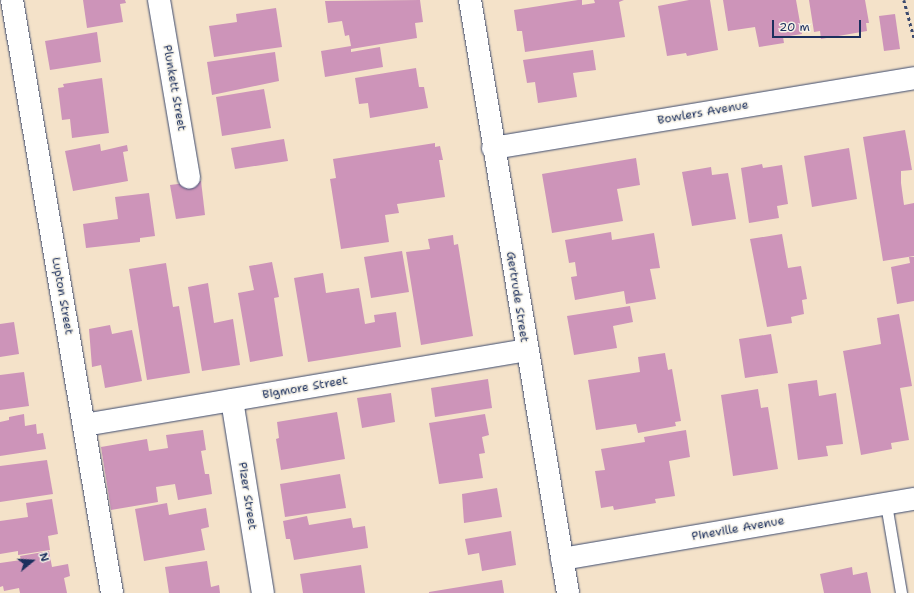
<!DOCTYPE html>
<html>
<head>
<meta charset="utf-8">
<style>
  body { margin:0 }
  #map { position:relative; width:914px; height:593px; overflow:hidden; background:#f4e2c9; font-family:"Shantell Sans",sans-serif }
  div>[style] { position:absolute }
  .building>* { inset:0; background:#cd94b9 }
  .path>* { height:2.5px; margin-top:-1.25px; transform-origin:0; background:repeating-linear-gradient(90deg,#3c4a6e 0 3px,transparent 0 6px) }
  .roads { filter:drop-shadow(0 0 1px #3c4a6e) drop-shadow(0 0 1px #3c4a6e) }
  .service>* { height:11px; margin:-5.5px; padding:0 5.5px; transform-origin:5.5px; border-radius:5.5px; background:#fff }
  .minor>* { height:22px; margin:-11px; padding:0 11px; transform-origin:11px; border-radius:11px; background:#fff }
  span { translate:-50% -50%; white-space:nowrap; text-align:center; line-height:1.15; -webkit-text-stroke:3px #f7f3e8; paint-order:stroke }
  .street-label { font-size:12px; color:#1b2f5e }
  .north { position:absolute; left:12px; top:541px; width:40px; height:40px; -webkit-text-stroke:3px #f7f3e8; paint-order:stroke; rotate:72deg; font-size:11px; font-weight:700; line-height:16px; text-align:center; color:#1b2f5e }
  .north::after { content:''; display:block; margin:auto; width:14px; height:18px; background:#1b2f5e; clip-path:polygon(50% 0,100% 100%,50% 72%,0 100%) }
  .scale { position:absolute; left:772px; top:20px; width:89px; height:18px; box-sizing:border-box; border:2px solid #1b2f5e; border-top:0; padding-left:5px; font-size:12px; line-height:14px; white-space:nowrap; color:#1b2f5e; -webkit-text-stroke:3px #f7f3e8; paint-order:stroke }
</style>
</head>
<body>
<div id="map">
  <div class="building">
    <div style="clip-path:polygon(83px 0,125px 0,126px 3px,120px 4px,123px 22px,87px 28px)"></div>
    <div style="clip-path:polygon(420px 0,423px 22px,415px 23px,417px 38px,351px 49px,351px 52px,380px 47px,383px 67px,325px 77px,321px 51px,351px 46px,349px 35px,345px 36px,342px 21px,328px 23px,325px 1px)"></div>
    <div style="clip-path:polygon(578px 0,582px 0,582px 5px,595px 3px,594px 0,624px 0,619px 2px,625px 37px,525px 52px,522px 31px,517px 31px,514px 10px)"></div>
    <div style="clip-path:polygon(689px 0,710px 0,718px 50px,687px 56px,686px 53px,667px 56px,658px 6px)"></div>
    <div style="clip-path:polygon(723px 0,796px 0,802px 34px,783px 37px,784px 43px,759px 47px,755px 27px,728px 31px)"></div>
    <div style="clip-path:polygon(809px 0,865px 0,869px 23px,866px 23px,867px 31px,821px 39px,820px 31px,814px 32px)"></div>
    <div style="clip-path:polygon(276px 8px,282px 47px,214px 57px,209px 26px,237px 22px,236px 14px)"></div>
    <div style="clip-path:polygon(895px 14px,900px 49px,884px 51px,879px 16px)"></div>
    <div style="clip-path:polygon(97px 32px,101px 62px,50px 70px,45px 41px)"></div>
    <div style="clip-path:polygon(593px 50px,596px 70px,573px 73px,577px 97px,538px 103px,535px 82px,527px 83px,523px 60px)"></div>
    <div style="clip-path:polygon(275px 52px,279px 81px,212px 95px,207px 62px)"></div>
    <div style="clip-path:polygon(416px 68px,419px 87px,424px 87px,428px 108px,370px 118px,368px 103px,359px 104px,355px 78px)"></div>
    <div style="clip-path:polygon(102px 78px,109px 133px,72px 138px,70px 119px,62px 120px,58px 88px,64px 87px,63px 84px)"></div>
    <div style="clip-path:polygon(264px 89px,271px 128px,222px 136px,216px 97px)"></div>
    <div style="clip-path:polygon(905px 130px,912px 170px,901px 171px,901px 183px,904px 205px,914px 203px,914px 256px,883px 261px,863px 137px)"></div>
    <div style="clip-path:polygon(284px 139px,288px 161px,235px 169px,231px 148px)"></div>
    <div style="clip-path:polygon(435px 143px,435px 147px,440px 146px,443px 160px,439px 160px,445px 197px,397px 204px,399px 213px,385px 215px,389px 242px,341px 249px,330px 179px,336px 178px,333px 159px)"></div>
    <div style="clip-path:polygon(100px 144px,101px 151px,127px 145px,128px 151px,123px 152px,128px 181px,73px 191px,65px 151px)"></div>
    <div style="clip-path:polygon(849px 148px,857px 199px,812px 207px,804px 156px)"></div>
    <div style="clip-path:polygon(636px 158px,640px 185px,617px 189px,623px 221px,552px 233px,542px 174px)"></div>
    <div style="clip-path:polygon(762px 164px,763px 168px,782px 165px,788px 204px,777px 206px,779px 218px,749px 223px,741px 168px)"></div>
    <div style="clip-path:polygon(711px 167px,712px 175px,728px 173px,736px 219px,692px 226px,682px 172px)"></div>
    <div style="clip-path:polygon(201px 181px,205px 215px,176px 219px,170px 185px)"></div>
    <div style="clip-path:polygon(149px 193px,155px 236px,140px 238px,140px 242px,86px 248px,83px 224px,118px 219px,115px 197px)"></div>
    <div style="clip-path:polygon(611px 232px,612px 240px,654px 233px,660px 268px,650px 269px,656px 299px,626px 304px,624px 291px,575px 300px,571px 277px,577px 276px,575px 262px,569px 263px,565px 240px)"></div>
    <div style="clip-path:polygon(782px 234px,788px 268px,801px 266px,807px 299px,802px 300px,804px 314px,791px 317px,792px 323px,767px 327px,750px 239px)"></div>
    <div style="clip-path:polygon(453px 235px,454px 245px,458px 244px,473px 336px,421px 345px,406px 252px,430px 249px,428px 239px)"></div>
    <div style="clip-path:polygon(402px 251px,409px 292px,371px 298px,364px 257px)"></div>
    <div style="clip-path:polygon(909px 257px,914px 257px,914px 301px,897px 304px,891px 267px,910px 263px)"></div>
    <div style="clip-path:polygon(272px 262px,279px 297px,274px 298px,283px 356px,250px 362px,238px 293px,254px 290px,249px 266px)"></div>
    <div style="clip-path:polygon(166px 263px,173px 307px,179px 306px,190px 373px,147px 380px,129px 269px)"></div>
    <div style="clip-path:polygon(323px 273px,326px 293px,359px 288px,365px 324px,375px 322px,374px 315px,396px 312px,401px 347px,308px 362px,294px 278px)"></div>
    <div style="clip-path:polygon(208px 283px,214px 323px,233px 319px,240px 365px,202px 371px,188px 287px)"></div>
    <div style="clip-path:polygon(630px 306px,633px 322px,613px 326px,617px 348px,574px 355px,567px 316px)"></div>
    <div style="clip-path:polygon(899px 314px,912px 386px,900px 388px,909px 440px,891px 443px,892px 449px,861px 455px,843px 351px,881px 344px,877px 318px)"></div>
    <div style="clip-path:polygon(14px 322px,19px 354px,0 357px,0 324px)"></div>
    <div style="clip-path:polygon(110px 325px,112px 334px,132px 330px,142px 381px,105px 388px,101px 365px,92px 367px,89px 329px)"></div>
    <div style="clip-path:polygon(771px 334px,778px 373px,745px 378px,739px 339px)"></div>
    <div style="clip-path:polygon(665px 353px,668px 370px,672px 369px,681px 421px,675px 422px,676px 426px,638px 433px,636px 424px,596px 430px,588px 380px,640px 372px,638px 357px)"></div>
    <div style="clip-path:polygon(24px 372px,29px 406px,0 410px,0 375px)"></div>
    <div style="clip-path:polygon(488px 379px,492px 408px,435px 417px,431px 388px)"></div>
    <div style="clip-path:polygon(817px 380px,819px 396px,836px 393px,843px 444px,826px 446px,828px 456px,798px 460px,788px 384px)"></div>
    <div style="clip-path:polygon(758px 389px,761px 408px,768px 407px,778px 469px,733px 476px,721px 395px)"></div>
    <div style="clip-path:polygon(391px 393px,395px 422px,362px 428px,357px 398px)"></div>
    <div style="clip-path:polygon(337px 412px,345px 459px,281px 470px,276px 439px,279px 438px,277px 422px)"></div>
    <div style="clip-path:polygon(24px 414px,25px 426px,36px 424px,37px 434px,43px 433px,46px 449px,0 456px,0 422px,9px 420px,9px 417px)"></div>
    <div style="clip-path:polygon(485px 414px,489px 435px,482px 437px,485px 453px,479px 454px,483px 478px,439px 484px,429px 423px)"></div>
    <div style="clip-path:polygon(203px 430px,206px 450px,201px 451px,205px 474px,209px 474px,212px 494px,178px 500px,175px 484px,156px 487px,158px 502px,111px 510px,101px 447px,147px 439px,149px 451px,168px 448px,166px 435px)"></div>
    <div style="clip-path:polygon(686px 430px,690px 457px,669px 461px,675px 496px,655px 499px,656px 503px,614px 510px,613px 506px,601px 508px,595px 471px,605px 470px,601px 449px,645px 442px,644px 437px)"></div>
    <div style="clip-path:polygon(47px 460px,53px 494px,0 502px,0 466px)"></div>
    <div style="clip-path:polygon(340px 474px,346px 508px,285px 517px,280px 484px)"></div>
    <div style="clip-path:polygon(497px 488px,502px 517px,464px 523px,462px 494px)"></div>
    <div style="clip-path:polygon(52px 499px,58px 534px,48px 536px,50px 550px,18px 555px,18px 551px,0 554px,0 521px,28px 517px,26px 503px)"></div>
    <div style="clip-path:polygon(167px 503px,169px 515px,206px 508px,209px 527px,201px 529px,205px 550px,144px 561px,135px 509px)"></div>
    <div style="clip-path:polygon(307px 516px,309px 525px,351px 518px,353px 528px,365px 526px,368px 548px,294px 560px,290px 539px,286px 539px,283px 521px)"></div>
    <div style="clip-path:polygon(511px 531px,516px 565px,482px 571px,479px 553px,468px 555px,465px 539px)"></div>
    <div style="clip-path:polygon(49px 551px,52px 567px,68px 564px,70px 576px,64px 578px,67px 593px,20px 593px,19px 588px,4px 591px,3px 586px,0 587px,0 563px,21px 560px,20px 556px)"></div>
    <div style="clip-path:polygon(207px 561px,211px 587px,219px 585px,220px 593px,169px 593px,165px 567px)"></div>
    <div style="clip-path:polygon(361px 565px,365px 593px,303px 593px,300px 574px)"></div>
    <div style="clip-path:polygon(852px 567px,853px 575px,867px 572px,871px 593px,824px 593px,820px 574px)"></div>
    <div style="clip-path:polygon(502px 580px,504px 593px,429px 593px,429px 592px)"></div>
  </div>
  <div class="path">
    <div style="left:904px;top:0;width:39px;rotate:75deg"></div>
  </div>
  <div class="roads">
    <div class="service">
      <div style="left:886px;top:504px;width:90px;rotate:80.4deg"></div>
    </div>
    <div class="minor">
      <div style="left:12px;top:0;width:601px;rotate:80.43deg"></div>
      <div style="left:159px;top:0;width:180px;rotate:80.4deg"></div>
      <div style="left:470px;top:0;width:601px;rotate:80.62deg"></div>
      <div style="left:493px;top:148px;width:427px;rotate:-9.4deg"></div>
      <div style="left:232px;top:400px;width:195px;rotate:80.9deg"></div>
      <div style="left:84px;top:425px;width:448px;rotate:-9.6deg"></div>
      <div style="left:562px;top:559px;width:357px;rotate:-9.7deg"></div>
    </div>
  </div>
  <div class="street-label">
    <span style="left:174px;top:88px;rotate:80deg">Plunkett Street</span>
    <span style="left:703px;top:113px;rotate:-10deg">Bowlers Avenue</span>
    <span style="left:62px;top:296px;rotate:80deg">Lupton Street</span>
    <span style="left:517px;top:297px;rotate:81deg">Gertrude Street</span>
    <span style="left:305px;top:388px;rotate:-10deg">Bigmore Street</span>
    <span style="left:247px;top:496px;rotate:81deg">Pizer Street</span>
    <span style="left:738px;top:529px;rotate:-10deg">Pineville Avenue</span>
  </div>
  <div class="north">N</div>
  <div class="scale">20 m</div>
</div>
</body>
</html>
